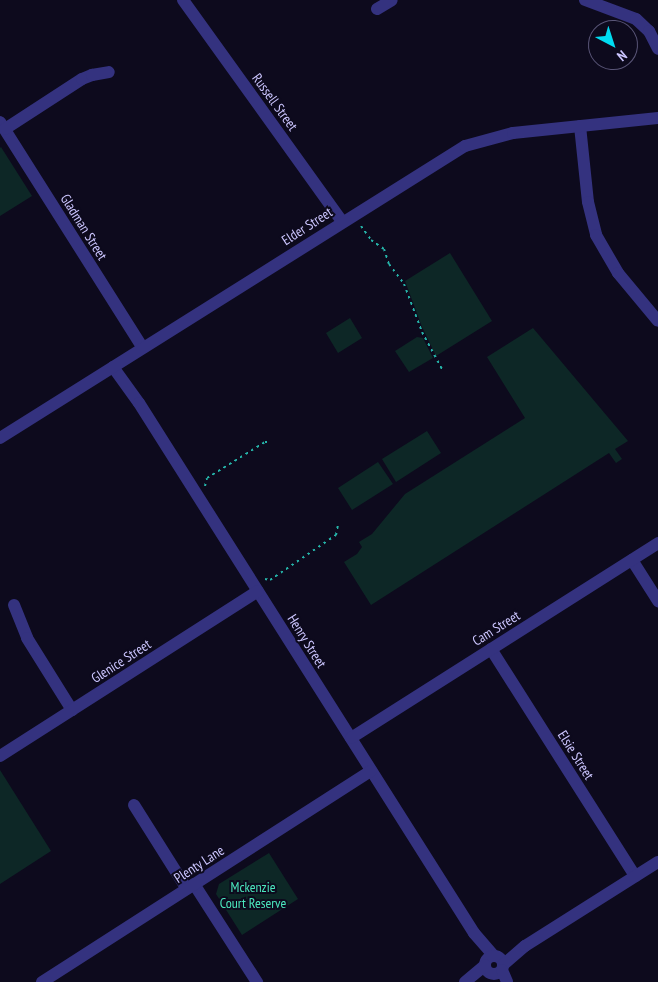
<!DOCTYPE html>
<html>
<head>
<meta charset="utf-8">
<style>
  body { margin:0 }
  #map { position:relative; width:658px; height:982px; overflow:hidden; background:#0d0a1d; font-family:"PT Sans Narrow",sans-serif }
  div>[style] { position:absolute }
  .green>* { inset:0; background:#0d2726 }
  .path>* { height:2px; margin-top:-1px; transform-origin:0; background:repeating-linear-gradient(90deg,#25b4a9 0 2.5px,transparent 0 6.5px) }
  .minor>* { height:12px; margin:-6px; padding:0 6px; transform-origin:6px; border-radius:6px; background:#34327f }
  .minor>.ring { margin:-6px; padding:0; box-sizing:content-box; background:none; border:12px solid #34327f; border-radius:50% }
  span { translate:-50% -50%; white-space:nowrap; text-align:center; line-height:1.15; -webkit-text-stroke:4px #0d0a1d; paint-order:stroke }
  .street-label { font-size:14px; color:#ccc6ff }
  .park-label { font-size:14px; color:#4be6bd }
  .north { position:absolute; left:588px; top:20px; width:50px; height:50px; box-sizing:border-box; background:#0d0a1d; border:1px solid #595577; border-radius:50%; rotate:140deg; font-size:14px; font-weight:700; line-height:20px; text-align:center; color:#ccc6ff }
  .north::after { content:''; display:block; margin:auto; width:18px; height:22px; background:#00dcf1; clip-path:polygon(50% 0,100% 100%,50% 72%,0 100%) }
</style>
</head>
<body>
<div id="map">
  <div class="green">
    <div style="clip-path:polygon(1px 147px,32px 196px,0 216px,0 148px)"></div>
    <div style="clip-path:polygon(450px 253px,492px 321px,436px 356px,422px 327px,405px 281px)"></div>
    <div style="clip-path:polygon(350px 318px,362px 338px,338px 353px,326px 333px)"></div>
    <div style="clip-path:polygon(533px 328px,628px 441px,615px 449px,622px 459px,616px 463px,609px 453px,371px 605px,344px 562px,357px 554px,362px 547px,359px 542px,372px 534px,405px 494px,525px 418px,487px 357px)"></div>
    <div style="clip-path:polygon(417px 337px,423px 338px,433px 358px,409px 372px,395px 351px)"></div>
    <div style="clip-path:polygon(427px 431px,441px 453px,396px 482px,382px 459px)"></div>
    <div style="clip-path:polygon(378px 462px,393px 484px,352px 510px,338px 488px)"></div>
    <div style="clip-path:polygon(0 770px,51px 851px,0 884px)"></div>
    <div style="clip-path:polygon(269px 853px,298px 899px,242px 935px,216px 894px,219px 884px)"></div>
  </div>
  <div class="path">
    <div style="left:361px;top:226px;width:17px;rotate:54deg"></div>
    <div style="left:371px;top:240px;width:16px;rotate:35deg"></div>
    <div style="left:384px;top:249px;width:16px;rotate:72deg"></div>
    <div style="left:389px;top:264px;width:25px;rotate:53deg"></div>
    <div style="left:404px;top:284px;width:51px;rotate:69.4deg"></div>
    <div style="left:422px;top:332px;width:42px;rotate:61.6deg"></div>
    <div style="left:205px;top:486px;width:8px;rotate:-76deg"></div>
    <div style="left:207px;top:478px;width:68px;rotate:-31.8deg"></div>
    <div style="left:265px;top:442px;width:5px"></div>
    <div style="left:265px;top:579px;width:5px;rotate:11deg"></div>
    <div style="left:270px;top:580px;width:80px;rotate:-34.3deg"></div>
    <div style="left:336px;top:535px;width:10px;rotate:-79deg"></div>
  </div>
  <div class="minor">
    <div style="left:183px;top:0;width:272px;rotate:54.3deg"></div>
    <div style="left:585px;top:0;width:54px;rotate:20.4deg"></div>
    <div style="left:636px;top:19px;width:18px;rotate:43deg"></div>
    <div style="left:649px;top:31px;width:20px;rotate:63deg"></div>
    <div style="left:377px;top:9px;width:17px;rotate:-31deg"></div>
    <div style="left:0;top:122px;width:267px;rotate:57.7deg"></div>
    <div style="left:580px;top:126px;width:76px;rotate:84deg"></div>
    <div style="left:588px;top:202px;width:34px;rotate:76deg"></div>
    <div style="left:596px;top:235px;width:44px;rotate:59.9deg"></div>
    <div style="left:618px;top:273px;width:62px;rotate:50.2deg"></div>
    <div style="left:5px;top:129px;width:92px;rotate:-33deg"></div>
    <div style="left:82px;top:79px;width:11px;rotate:-22deg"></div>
    <div style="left:92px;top:75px;width:17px;rotate:-10deg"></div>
    <div style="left:113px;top:367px;width:44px;rotate:54.2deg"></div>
    <div style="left:139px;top:403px;width:627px;rotate:57.7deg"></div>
    <div style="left:474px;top:933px;width:30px;rotate:49deg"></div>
    <div style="left:0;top:438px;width:549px;rotate:-32.13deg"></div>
    <div style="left:465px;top:146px;width:50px;rotate:-15.2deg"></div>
    <div style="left:513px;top:133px;width:146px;rotate:-5.9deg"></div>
    <div style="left:632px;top:560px;width:49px;rotate:57.6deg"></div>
    <div style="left:14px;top:605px;width:35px;rotate:68deg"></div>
    <div style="left:27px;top:638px;width:85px;rotate:58deg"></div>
    <div style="left:491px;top:649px;width:269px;rotate:57.6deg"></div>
    <div style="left:351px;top:738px;width:364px;rotate:-32.4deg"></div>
    <div style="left:0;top:756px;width:306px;rotate:-32.6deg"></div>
    <div style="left:134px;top:805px;width:99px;rotate:57.8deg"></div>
    <div style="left:194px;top:884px;width:117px;rotate:57.3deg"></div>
    <div class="ring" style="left:485px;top:956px;width:6px;height:6px"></div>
    <div style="left:503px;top:965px;width:29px;rotate:-41deg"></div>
    <div style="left:525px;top:946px;width:157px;rotate:-32.3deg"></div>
    <div style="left:502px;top:970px;width:13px;rotate:67deg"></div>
    <div style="left:42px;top:982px;width:391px;rotate:-32.7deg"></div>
    <div style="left:465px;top:982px;width:26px;rotate:-40deg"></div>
  </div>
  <div class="street-label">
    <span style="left:275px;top:102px;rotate:54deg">Russell Street</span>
    <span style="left:307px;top:226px;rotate:-33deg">Elder Street</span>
    <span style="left:84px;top:227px;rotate:58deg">Gladman Street</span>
    <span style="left:496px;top:628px;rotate:-32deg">Cam Street</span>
    <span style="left:307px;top:641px;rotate:58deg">Henry Street</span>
    <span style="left:121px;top:661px;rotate:-33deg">Glenice Street</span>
    <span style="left:576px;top:755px;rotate:58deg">Elsie Street</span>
    <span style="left:199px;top:864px;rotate:-33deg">Plenty Lane</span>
  </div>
  <div class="park-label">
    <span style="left:253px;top:895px">Mckenzie<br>Court Reserve</span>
  </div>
  <div class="north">N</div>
</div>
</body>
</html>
